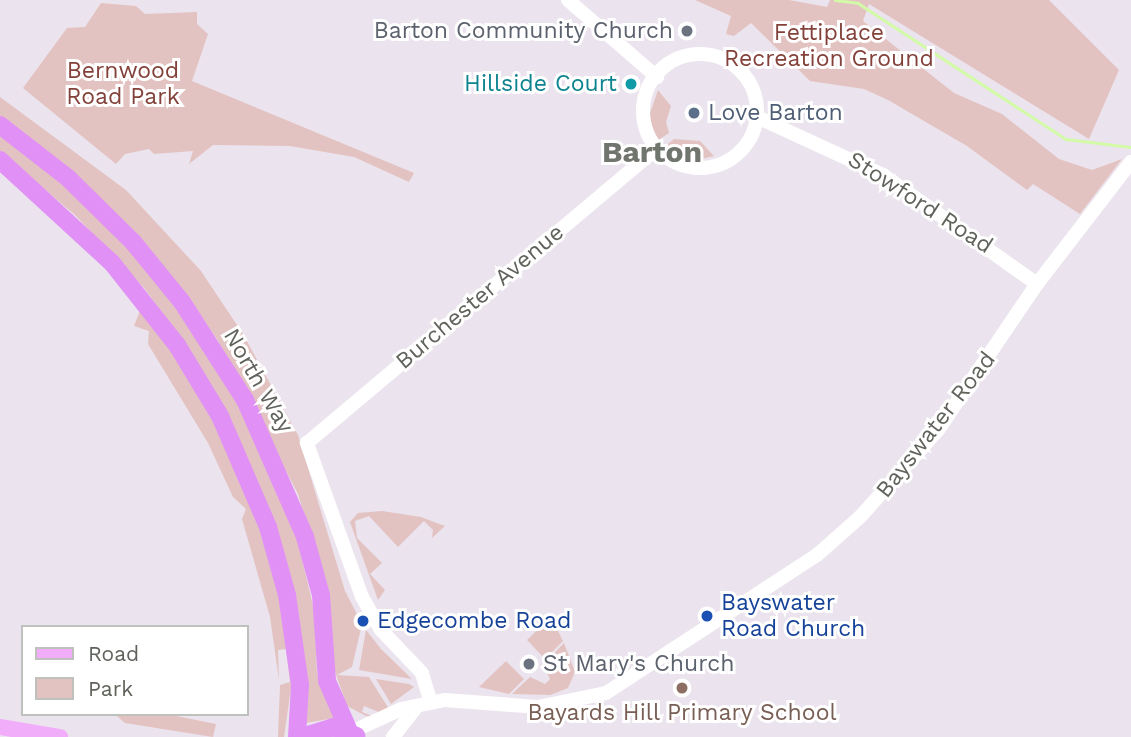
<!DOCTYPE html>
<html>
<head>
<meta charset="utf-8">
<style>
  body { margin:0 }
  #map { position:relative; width:1131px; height:737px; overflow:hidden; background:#ebe3ed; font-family:"Work Sans",sans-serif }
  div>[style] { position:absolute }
  .green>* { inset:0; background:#e3c3c1 }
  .stream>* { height:2.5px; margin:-1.25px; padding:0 1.25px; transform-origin:1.25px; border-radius:1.25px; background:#d2faa7 }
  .secondary>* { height:14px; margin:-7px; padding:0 7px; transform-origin:7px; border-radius:7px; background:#fff }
  .secondary>.ring { margin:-7px; padding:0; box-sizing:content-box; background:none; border:14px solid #fff; border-radius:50% }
  .primary>* { height:16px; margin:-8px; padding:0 8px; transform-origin:8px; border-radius:8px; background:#f1acfa }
  .highway>* { height:18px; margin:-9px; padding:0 9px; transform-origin:9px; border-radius:9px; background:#e191f6 }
  .dots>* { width:19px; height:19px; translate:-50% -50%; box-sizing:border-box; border:4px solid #fff; border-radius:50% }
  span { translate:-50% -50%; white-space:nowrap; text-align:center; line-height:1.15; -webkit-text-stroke:6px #fff; paint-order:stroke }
  .worship-label { font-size:23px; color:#5b616d }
  .right { translate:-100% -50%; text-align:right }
  .left { translate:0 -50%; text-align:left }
  .park-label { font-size:23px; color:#83413a }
  .culture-label { font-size:23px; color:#0d838f }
  .service-label { font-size:23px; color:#4e5e75 }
  .street-label { font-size:23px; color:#5f635b }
  .transit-label { font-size:23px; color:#164399 }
  .education-label { font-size:23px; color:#785e54 }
  .district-label { font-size:30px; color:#70756d; font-weight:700 }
  .legend { position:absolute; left:21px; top:625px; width:228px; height:91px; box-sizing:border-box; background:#fff; border:2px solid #bfc1bd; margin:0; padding:9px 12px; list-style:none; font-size:21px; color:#5f635b }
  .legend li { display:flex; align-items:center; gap:14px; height:35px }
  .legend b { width:35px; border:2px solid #bfc1bd }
</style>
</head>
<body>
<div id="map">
  <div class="green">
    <div style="clip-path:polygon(695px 0,789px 0,827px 7px,830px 0,1049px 0,1119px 70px,1089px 139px,869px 4px,863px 21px,954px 93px,1002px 114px,1059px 159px,1092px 170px,1122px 159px,1080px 214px,1033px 184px,1027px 190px,967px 146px,888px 100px,864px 89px,810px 81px,751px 23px,734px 36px,726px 34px,731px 16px)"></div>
    <div style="clip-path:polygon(101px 3px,136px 6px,145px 14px,197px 12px,197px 24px,208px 34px,192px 81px,414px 173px,409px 182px,354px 157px,290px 146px,213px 145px,189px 164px,193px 151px,154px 154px,149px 149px,125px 154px,116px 164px,23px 88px,67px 28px,85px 27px)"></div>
    <div style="clip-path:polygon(658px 90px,671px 106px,666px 122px,669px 133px,657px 141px,649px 116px)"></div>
    <div style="clip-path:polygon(0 97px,126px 190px,201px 271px,243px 334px,298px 435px,345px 591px,362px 624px,352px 667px,337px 675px,369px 677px,389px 709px,381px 713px,364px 706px,362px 712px,372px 716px,366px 716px,347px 706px,332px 663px,329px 594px,298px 494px,218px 341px,194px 305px,0 118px)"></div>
    <div style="clip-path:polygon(0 132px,75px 192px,161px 283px,234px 392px,294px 525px,314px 610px,317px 674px,334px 718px,306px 723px,308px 692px,272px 518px,230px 419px,185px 343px,144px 288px,76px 216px,0 151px)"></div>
    <div style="clip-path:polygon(674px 139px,700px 141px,714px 156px,693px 161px,676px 156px,663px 148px)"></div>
    <div style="clip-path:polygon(141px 308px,195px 385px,243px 479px,276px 580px,293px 674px,284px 737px,278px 737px,280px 685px,290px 682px,286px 649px,278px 650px,279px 680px,270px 617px,242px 519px,246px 509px,233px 497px,208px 443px,148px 344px,149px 331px,134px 326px)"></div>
    <div style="clip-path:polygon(382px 511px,421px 517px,445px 526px,432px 538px,433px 530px,424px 521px,398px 547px,369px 516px,355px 521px,357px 538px,382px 563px,370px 574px,385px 590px,378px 600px,350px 522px,358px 513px)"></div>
    <div style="clip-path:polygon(551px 617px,563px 641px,545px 659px,527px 640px)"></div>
    <div style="clip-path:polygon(366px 630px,381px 649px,412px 679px,359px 670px)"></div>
    <div style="clip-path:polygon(564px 643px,575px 672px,568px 688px,550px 695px,512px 694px,530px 677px,545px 684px,550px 679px,543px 665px)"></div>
    <div style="clip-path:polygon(506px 661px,524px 679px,509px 694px,479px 687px)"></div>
    <div style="clip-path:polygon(376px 679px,409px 684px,414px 687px,391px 704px)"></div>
    <div style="clip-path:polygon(166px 714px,216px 724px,213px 737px,125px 723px,117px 716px)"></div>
  </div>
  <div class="stream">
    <div style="left:835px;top:0;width:23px;rotate:7deg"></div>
    <div style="left:858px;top:3px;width:249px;rotate:33.2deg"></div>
    <div style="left:1066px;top:139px;width:65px;rotate:7deg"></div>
  </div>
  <div class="secondary">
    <div style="left:568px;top:0;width:118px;rotate:40.9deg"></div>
    <div class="ring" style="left:643px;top:54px;width:100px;height:100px"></div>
    <div style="left:757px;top:117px;width:139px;rotate:24.7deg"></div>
    <div style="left:883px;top:175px;width:189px;rotate:35.3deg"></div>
    <div style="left:431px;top:703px;width:31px;rotate:-107deg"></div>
    <div style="left:422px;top:673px;width:59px;rotate:-133.6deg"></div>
    <div style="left:381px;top:630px;width:38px;rotate:-120deg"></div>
    <div style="left:362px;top:597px;width:164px;rotate:-109.7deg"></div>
    <div style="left:307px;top:443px;width:454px;rotate:-40.1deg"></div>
    <div style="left:351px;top:732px;width:55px;rotate:-24.7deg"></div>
    <div style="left:401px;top:709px;width:45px;rotate:-11.6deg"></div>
    <div style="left:445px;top:700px;width:93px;rotate:4.3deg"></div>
    <div style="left:538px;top:707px;width:69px;rotate:-11.6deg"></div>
    <div style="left:606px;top:693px;width:252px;rotate:-33.2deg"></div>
    <div style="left:817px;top:555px;width:57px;rotate:-41.5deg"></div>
    <div style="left:860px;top:517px;width:117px;rotate:-48.1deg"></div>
    <div style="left:938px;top:430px;width:176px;rotate:-55.9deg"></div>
    <div style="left:1037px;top:284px;width:154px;rotate:-52.4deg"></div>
    <div style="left:393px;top:737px;width:39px;rotate:-52deg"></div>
  </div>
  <div class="primary">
    <div style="left:0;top:727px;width:61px;rotate:9.5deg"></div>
  </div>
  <div class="highway">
    <div style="left:0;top:125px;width:86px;rotate:37.9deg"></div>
    <div style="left:68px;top:178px;width:91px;rotate:44.6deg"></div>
    <div style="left:133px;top:242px;width:77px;rotate:50.8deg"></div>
    <div style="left:182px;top:302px;width:117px;rotate:57.3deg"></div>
    <div style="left:245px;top:400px;width:150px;rotate:66.3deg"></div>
    <div style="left:305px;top:537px;width:60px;rotate:74.6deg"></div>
    <div style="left:321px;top:595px;width:86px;rotate:86deg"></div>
    <div style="left:327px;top:681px;width:55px;rotate:66.3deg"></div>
    <div style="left:0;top:160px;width:152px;rotate:42.6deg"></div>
    <div style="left:112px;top:263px;width:105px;rotate:51.6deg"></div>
    <div style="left:177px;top:345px;width:83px;rotate:58.8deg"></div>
    <div style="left:220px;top:416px;width:121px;rotate:66.6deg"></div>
    <div style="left:268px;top:527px;width:71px;rotate:74.4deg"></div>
    <div style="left:287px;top:595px;width:91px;rotate:81.8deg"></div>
    <div style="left:300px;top:685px;width:52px;rotate:93.3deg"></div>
    <div style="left:301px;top:737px;width:34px;rotate:-17deg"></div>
    <div style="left:333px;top:727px;width:25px;rotate:21deg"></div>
  </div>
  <div class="dots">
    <div style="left:687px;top:31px;background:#6b7280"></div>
    <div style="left:631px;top:84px;background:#0f9aa8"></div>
    <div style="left:694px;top:113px;background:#5c6f8a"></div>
    <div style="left:707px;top:616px;background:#1a4fb4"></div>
    <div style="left:363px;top:621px;background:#1a4fb4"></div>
    <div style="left:529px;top:664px;background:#6b7280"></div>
    <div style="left:682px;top:688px;background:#8d6e63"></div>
  </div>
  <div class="worship-label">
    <span class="right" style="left:673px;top:31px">Barton Community Church</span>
    <span class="left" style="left:543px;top:664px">St Mary's Church</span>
  </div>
  <div class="park-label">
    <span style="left:829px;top:46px">Fettiplace<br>Recreation Ground</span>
    <span style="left:123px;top:84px">Bernwood<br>Road Park</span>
  </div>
  <div class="culture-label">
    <span class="right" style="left:617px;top:84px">Hillside Court</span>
  </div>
  <div class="service-label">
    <span class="left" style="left:708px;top:113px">Love Barton</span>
  </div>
  <div class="street-label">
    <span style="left:920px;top:203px;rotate:33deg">Stowford Road</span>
    <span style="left:480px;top:297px;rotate:-40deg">Burchester Avenue</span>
    <span style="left:258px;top:381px;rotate:60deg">North Way</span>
    <span style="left:936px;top:425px;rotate:-52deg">Bayswater Road</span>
  </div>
  <div class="transit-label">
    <span class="left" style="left:721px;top:616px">Bayswater<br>Road Church</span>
    <span class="left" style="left:377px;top:621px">Edgecombe Road</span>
  </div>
  <div class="education-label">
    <span style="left:682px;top:713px">Bayards Hill Primary School</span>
  </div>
  <div class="district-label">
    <span style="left:652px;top:152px">Barton</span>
  </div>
  <ul class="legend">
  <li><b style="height:9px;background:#f1acfa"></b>Road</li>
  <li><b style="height:19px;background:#e3c3c1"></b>Park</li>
  </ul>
</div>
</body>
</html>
